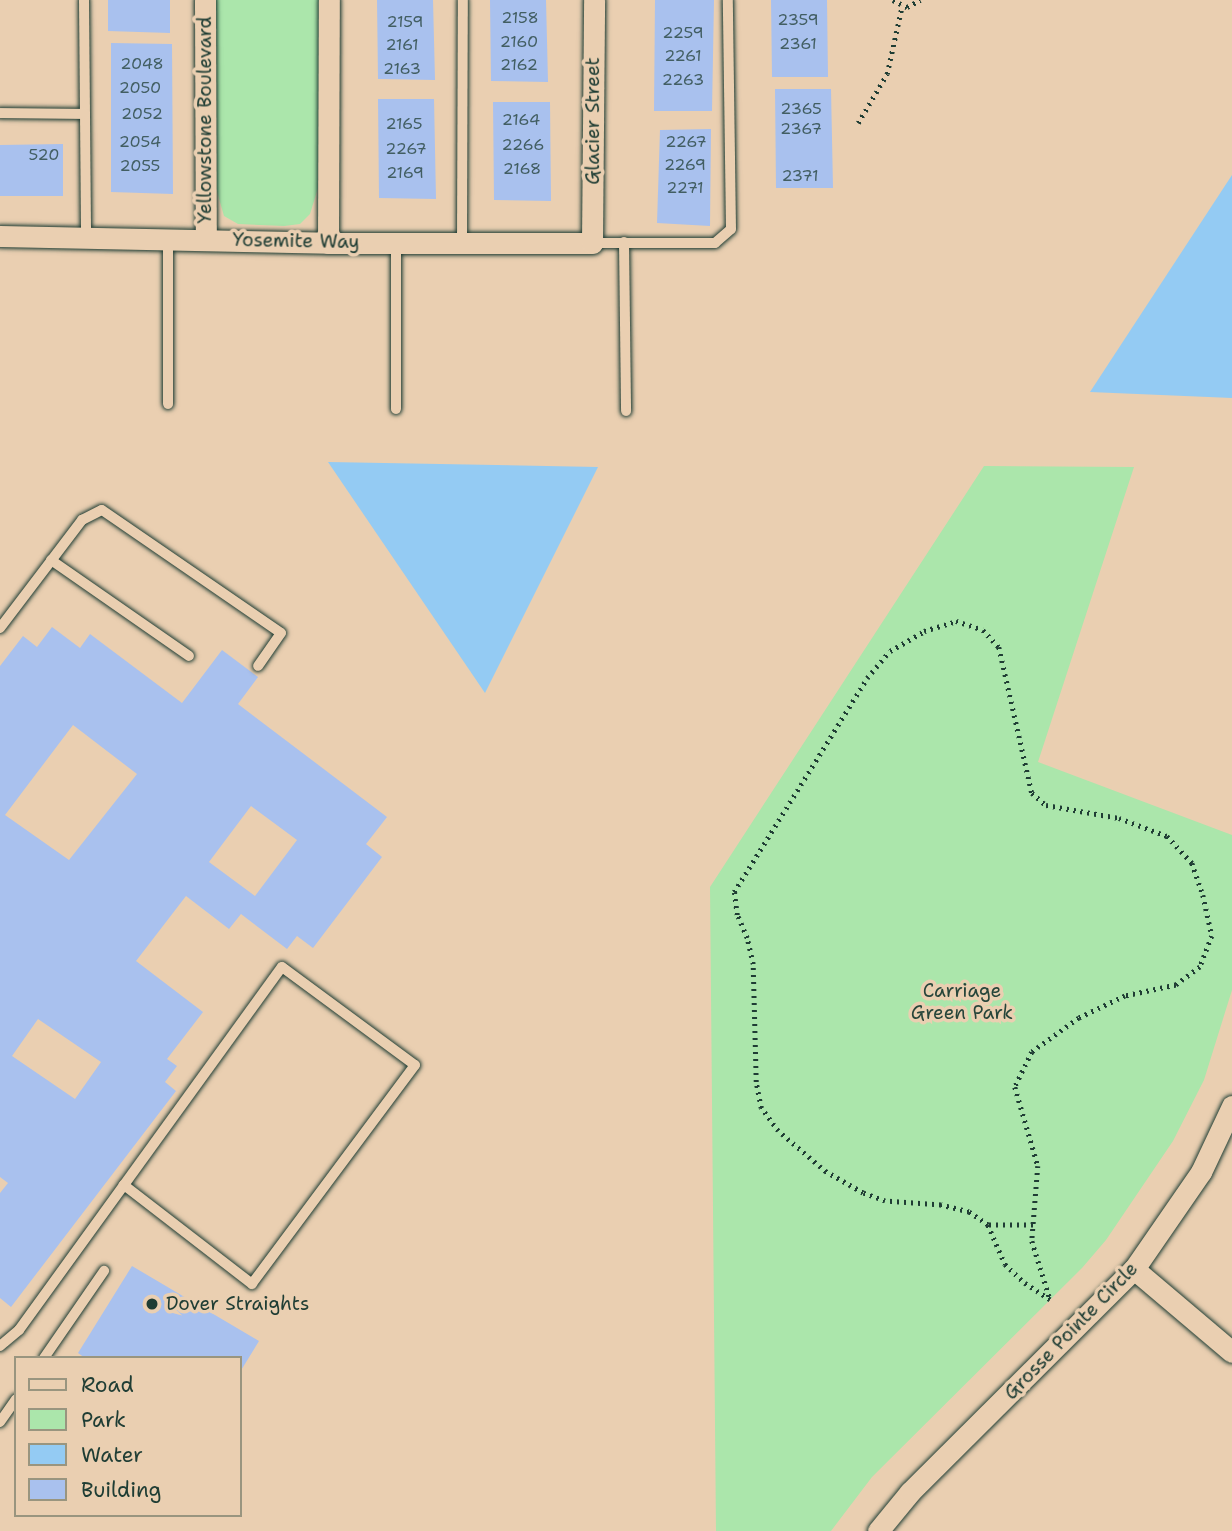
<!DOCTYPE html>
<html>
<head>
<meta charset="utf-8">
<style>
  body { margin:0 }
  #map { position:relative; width:1232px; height:1531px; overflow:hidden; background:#eacfb1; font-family:"Shantell Sans",sans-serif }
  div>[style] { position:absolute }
  .green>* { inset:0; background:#abe6ab }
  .water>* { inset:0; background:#94cbf3 }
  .building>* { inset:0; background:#a9c1ee }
  .path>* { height:4.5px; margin-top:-2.25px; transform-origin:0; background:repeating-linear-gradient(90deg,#1f3d34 0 2px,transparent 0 7px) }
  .roads { filter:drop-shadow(0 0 2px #1f3d34) drop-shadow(0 0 2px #1f3d34) }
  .lane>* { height:10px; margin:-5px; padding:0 5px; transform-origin:5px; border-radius:5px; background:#eacfb1 }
  .street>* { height:21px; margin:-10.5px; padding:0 10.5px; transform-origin:10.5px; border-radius:10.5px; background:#eacfb1 }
  .dots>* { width:19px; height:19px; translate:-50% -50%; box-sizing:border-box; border:4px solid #eacfb1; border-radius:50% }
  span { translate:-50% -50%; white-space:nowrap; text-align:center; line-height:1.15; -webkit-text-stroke:7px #eacfb1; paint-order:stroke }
  .number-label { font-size:16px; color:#425e62 }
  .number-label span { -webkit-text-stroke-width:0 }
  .street-label { font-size:19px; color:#1f3d34 }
  .park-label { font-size:19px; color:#26453a }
  .poi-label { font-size:19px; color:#1f3d34 }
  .left { translate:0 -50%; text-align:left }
  .legend { position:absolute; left:14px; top:1356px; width:228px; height:161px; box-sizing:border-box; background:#eacfb1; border:2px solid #99957f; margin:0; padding:9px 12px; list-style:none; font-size:21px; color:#1f3d34 }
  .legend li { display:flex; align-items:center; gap:14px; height:35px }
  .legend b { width:35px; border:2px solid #99957f }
</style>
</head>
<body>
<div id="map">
  <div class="green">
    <div style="clip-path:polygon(214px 0,323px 0,318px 188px,310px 214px,300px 224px,284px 226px,238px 224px,224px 216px,214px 181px)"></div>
    <div style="clip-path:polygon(984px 466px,1134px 467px,1038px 762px,1232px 835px,1232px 990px,1204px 1080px,1173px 1141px,1106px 1240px,1082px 1268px,872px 1477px,831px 1531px,716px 1531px,710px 887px)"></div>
  </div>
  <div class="water">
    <div style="clip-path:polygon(1232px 175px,1232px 398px,1090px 392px)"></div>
    <div style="clip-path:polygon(328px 462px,598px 467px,485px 693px)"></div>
  </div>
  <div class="building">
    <div style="clip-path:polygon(108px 0,170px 0,170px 33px,108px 31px)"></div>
    <div style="clip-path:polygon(377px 0,433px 0,435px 80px,378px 79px)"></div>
    <div style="clip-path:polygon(490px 0,546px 0,548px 82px,491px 81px)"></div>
    <div style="clip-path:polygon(655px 0,714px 0,712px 111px,654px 111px)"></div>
    <div style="clip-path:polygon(771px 0,827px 0,828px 77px,772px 77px)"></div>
    <div style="clip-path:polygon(111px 43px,172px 44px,173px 194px,111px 192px)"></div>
    <div style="clip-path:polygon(775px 89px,831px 89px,833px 188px,776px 188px)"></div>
    <div style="clip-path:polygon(378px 99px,434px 99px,436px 199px,379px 198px)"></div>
    <div style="clip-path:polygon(493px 102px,550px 102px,551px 201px,494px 200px)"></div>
    <div style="clip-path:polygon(711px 129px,710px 226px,657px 223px,660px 130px)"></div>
    <div style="clip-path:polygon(63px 144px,63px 196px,0 196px,0 145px)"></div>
    <div style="clip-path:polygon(evenodd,52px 627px,80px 648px,90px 634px,182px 703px,222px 650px,258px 677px,238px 704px,387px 817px,366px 844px,382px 857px,313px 948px,297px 936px,287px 949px,241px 914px,229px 929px,186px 896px,136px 961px,203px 1012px,167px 1059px,177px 1066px,165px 1082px,176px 1091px,11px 1307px,0 1298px,0 1193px,8px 1183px,0 1177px,0 666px,23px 636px,37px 647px,52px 627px,73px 725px,137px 774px,69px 860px,5px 815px,73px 725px,52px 627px,251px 806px,297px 840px,255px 896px,209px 862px,251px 806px,52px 627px,38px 1019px,101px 1062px,75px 1099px,12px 1056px,38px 1019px)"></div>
    <div style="clip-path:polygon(132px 1266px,259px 1341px,240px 1372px,240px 1358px,85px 1358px,78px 1353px)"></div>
  </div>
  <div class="path">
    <div style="left:893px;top:0;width:16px;rotate:27deg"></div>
    <div style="left:907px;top:7px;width:15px;rotate:-28deg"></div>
    <div style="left:858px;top:123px;width:57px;rotate:-59.4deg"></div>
    <div style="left:887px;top:74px;width:70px;rotate:-77.6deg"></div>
    <div style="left:988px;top:1225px;width:43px;rotate:66.4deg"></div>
    <div style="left:1005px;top:1264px;width:28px;rotate:44deg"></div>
    <div style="left:1025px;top:1283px;width:30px;rotate:33deg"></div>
    <div style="left:1033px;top:1225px;width:45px;rotate:180deg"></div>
    <div style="left:988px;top:1225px;width:23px;rotate:-146deg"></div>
    <div style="left:969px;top:1212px;width:29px;rotate:-166deg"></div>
    <div style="left:941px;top:1205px;width:56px;rotate:-175.9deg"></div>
    <div style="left:885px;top:1201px;width:23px;rotate:-160deg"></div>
    <div style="left:863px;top:1193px;width:43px;rotate:-150.4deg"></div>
    <div style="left:826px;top:1172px;width:63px;rotate:-139.5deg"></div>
    <div style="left:778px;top:1131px;width:29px;rotate:-126deg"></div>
    <div style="left:761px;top:1108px;width:26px;rotate:-101deg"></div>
    <div style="left:756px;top:1082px;width:118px;rotate:-91.5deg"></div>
    <div style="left:753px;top:964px;width:27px;rotate:-103deg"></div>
    <div style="left:747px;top:938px;width:25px;rotate:-113deg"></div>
    <div style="left:737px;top:915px;width:23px;rotate:-97deg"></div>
    <div style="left:734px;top:892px;width:252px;rotate:-58.1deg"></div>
    <div style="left:867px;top:678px;width:35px;rotate:-50deg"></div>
    <div style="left:890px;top:651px;width:39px;rotate:-30deg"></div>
    <div style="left:924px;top:631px;width:34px;rotate:-17deg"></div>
    <div style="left:956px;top:621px;width:28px;rotate:18deg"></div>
    <div style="left:983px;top:630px;width:23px;rotate:47deg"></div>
    <div style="left:999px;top:647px;width:150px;rotate:77.3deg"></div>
    <div style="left:1032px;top:793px;width:18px;rotate:41deg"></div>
    <div style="left:1046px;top:805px;width:74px;rotate:10.1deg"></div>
    <div style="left:1119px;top:818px;width:51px;rotate:20.6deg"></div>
    <div style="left:1167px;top:836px;width:37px;rotate:47deg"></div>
    <div style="left:1192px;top:863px;width:34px;rotate:71deg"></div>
    <div style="left:1203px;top:895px;width:42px;rotate:77.6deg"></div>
    <div style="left:1212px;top:936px;width:33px;rotate:111deg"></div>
    <div style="left:1200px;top:967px;width:30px;rotate:143deg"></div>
    <div style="left:1176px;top:985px;width:52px;rotate:167.8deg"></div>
    <div style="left:1125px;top:996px;width:51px;rotate:154.4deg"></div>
    <div style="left:1079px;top:1018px;width:58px;rotate:144.1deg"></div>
    <div style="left:1032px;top:1052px;width:39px;rotate:116deg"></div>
    <div style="left:1015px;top:1087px;width:82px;rotate:73.8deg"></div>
    <div style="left:1038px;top:1166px;width:75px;rotate:94.6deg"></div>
    <div style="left:1032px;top:1241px;width:61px;rotate:72.8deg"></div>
  </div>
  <div class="roads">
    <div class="lane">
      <div style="left:84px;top:0;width:237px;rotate:89.5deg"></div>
      <div style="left:0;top:113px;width:85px;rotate:0.7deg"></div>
      <div style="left:168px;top:239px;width:165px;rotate:90deg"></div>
      <div style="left:462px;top:241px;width:241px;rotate:-89.8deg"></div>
      <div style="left:624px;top:242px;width:169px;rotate:89.3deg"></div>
      <div style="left:592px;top:243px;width:123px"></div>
      <div style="left:715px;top:243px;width:21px;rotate:-41deg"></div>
      <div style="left:731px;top:229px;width:229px;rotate:-90.8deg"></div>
      <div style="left:396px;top:409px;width:167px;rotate:-90deg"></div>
      <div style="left:51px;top:560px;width:168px;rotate:34.8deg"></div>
      <div style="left:0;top:628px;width:136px;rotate:-52.8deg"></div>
      <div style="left:82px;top:520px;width:22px;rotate:-27deg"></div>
      <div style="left:102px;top:510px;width:217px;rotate:34.5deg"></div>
      <div style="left:281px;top:633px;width:40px;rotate:124.9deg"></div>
      <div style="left:0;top:1346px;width:25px;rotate:-40deg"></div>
      <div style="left:19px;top:1330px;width:179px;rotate:-54.1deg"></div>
      <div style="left:124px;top:1185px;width:269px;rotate:-54.1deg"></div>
      <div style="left:282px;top:967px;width:165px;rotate:36.4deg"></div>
      <div style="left:415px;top:1065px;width:273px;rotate:126.7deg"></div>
      <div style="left:252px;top:1284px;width:162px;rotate:-142.3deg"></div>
      <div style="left:44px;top:1358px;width:106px;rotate:-55.4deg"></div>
      <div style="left:0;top:1422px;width:28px;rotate:-55deg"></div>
    </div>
    <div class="street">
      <div style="left:205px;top:0;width:239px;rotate:89.8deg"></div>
      <div style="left:0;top:236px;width:328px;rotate:1.2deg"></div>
      <div style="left:328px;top:243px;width:264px"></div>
      <div style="left:592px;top:243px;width:243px;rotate:-89.5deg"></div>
      <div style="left:328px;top:243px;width:243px;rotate:-89.8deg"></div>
      <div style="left:1134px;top:1269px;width:128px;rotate:40.3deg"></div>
      <div style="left:878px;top:1531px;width:50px;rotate:-50.6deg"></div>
      <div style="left:910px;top:1492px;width:316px;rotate:-44.9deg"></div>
      <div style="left:1134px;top:1269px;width:118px;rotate:-55.4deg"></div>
      <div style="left:1201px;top:1172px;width:73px;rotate:-64.8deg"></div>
    </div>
  </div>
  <div class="dots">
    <div style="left:152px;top:1304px;background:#1f3d34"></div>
  </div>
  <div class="number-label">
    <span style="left:520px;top:18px">2158</span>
    <span style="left:798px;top:20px">2359</span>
    <span style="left:405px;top:22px">2159</span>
    <span style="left:683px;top:33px">2259</span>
    <span style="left:519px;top:42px">2160</span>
    <span style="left:798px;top:44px">2361</span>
    <span style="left:402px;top:45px">2161</span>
    <span style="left:683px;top:56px">2261</span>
    <span style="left:142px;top:64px">2048</span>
    <span style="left:519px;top:65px">2162</span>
    <span style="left:402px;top:69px">2163</span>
    <span style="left:683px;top:80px">2263</span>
    <span style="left:140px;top:88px">2050</span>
    <span style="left:801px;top:109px">2365</span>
    <span style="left:142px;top:114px">2052</span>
    <span style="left:521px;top:120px">2164</span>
    <span style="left:404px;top:124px">2165</span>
    <span style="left:801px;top:129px">2367</span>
    <span style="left:140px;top:142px">2054</span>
    <span style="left:686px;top:142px">2267</span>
    <span style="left:523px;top:145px">2266</span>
    <span style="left:406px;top:149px">2267</span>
    <span style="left:44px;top:155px">520</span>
    <span style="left:685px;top:165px">2269</span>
    <span style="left:140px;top:166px">2055</span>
    <span style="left:522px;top:169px">2168</span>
    <span style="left:405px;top:173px">2169</span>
    <span style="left:800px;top:176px">2371</span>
    <span style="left:685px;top:188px">2271</span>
  </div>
  <div class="street-label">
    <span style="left:205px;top:120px;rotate:-90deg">Yellowstone Boulevard</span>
    <span style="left:593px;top:121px;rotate:-90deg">Glacier Street</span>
    <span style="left:296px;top:241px;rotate:1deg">Yosemite Way</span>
    <span style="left:1071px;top:1331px;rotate:-46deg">Grosse Pointe Circle</span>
  </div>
  <div class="park-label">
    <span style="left:962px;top:1002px">Carriage<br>Green Park</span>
  </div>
  <div class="poi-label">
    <span class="left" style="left:166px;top:1304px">Dover Straights</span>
  </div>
  <ul class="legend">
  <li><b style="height:9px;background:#eacfb1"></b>Road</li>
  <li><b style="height:19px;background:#abe6ab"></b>Park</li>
  <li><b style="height:19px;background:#94cbf3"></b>Water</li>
  <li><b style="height:19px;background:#a9c1ee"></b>Building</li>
  </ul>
</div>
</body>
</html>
